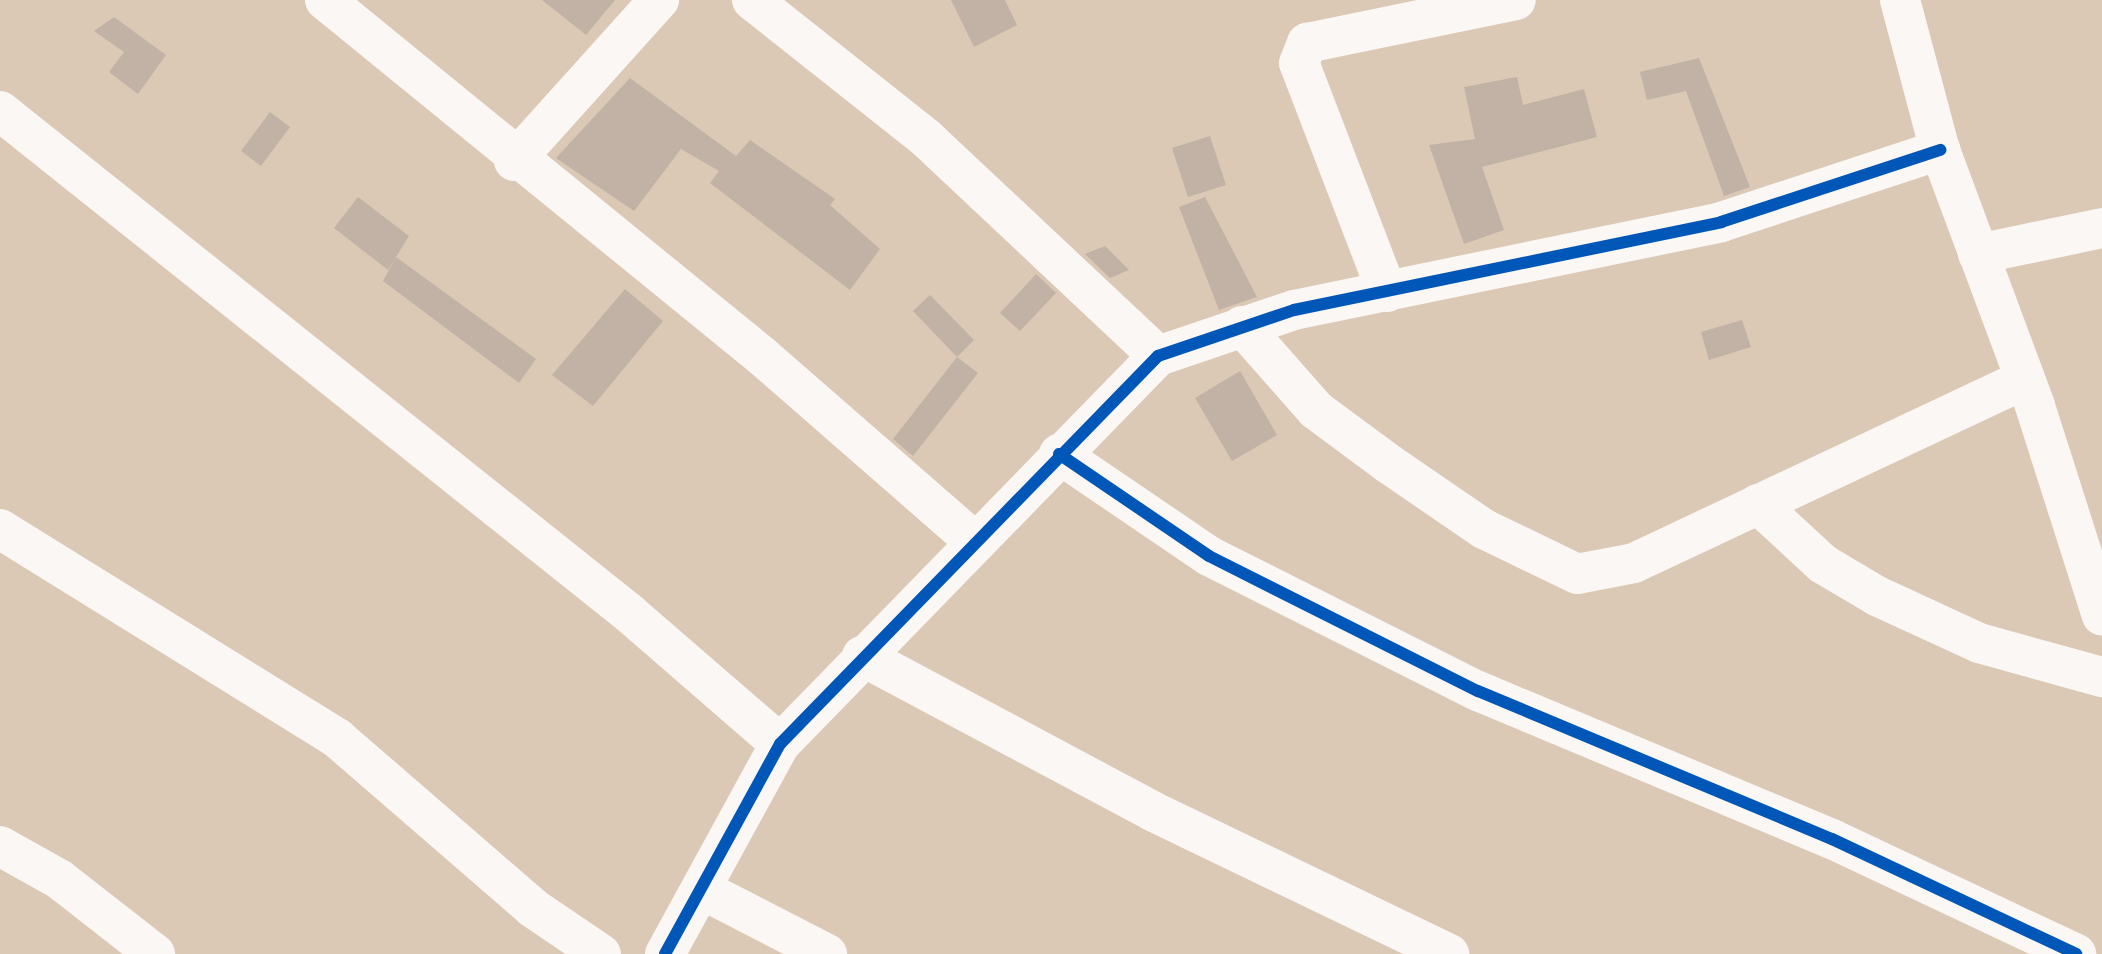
<!DOCTYPE html>
<html>
<head>
<meta charset="utf-8">
<style>
  body { margin:0 }
  #map { position:relative; width:2102px; height:954px; overflow:hidden; background:#dbc9b6; font-family:Inter,sans-serif }
  div>[style] { position:absolute }
  .building>* { inset:0; background:#c2b2a5 }
  .minor>* { height:40px; margin:-20px; padding:0 20px; transform-origin:20px; border-radius:20px; background:#faf7f4 }
  .cycleway>* { height:12px; margin:-6px; padding:0 6px; transform-origin:6px; border-radius:6px; background:#0057b8 }
  span { translate:-50% -50%; white-space:nowrap; text-align:center; line-height:1.15; -webkit-text-stroke:8px #ffeedc; paint-order:stroke }
</style>
</head>
<body>
<div id="map">
  <div class="building">
    <div style="clip-path:polygon(542px 0,615px 0,586px 35px)"></div>
    <div style="clip-path:polygon(951px 0,1005px 0,1017px 25px,974px 47px)"></div>
    <div style="clip-path:polygon(114px 17px,166px 55px,138px 94px,109px 72px,124px 52px,94px 31px)"></div>
    <div style="clip-path:polygon(1699px 58px,1750px 187px,1724px 196px,1686px 91px,1647px 100px,1640px 72px)"></div>
    <div style="clip-path:polygon(1517px 77px,1523px 105px,1584px 89px,1597px 137px,1482px 167px,1504px 230px,1464px 244px,1429px 145px,1475px 139px,1464px 87px)"></div>
    <div style="clip-path:polygon(630px 78px,736px 156px,750px 140px,835px 199px,830px 205px,880px 249px,850px 290px,710px 183px,719px 171px,681px 149px,634px 211px,556px 158px)"></div>
    <div style="clip-path:polygon(270px 112px,290px 127px,261px 166px,241px 151px)"></div>
    <div style="clip-path:polygon(1210px 136px,1226px 185px,1188px 197px,1172px 148px)"></div>
    <div style="clip-path:polygon(358px 197px,409px 236px,388px 270px,334px 228px)"></div>
    <div style="clip-path:polygon(1205px 197px,1257px 297px,1219px 310px,1179px 207px)"></div>
    <div style="clip-path:polygon(1105px 246px,1129px 270px,1110px 278px,1085px 254px)"></div>
    <div style="clip-path:polygon(396px 257px,536px 359px,519px 383px,383px 281px)"></div>
    <div style="clip-path:polygon(1036px 274px,1056px 293px,1020px 331px,1000px 313px)"></div>
    <div style="clip-path:polygon(625px 289px,663px 321px,593px 406px,552px 375px)"></div>
    <div style="clip-path:polygon(930px 295px,974px 340px,957px 357px,913px 311px)"></div>
    <div style="clip-path:polygon(1742px 320px,1751px 347px,1709px 360px,1701px 332px)"></div>
    <div style="clip-path:polygon(957px 357px,978px 373px,913px 456px,893px 439px)"></div>
    <div style="clip-path:polygon(1240px 371px,1277px 435px,1232px 461px,1195px 398px)"></div>
  </div>
  <div class="minor">
    <div style="left:325px;top:0;width:564px;rotate:39.17deg"></div>
    <div style="left:762px;top:356px;width:280px;rotate:41.1deg"></div>
    <div style="left:752px;top:0;width:222px;rotate:38.4deg"></div>
    <div style="left:926px;top:138px;width:318px;rotate:43.2deg"></div>
    <div style="left:1900px;top:0;width:155px;rotate:75.1deg"></div>
    <div style="left:1940px;top:150px;width:273px;rotate:69.6deg"></div>
    <div style="left:2035px;top:406px;width:220px;rotate:72.3deg"></div>
    <div style="left:0;top:111px;width:805px;rotate:38.59deg"></div>
    <div style="left:629px;top:613px;width:200px;rotate:40.9deg"></div>
    <div style="left:514px;top:161px;width:217px;rotate:-48deg"></div>
    <div style="left:1978px;top:254px;width:127px;rotate:-11.8deg"></div>
    <div style="left:1387px;top:292px;width:245px;rotate:-111deg"></div>
    <div style="left:1299px;top:63px;width:22px;rotate:-68deg"></div>
    <div style="left:1307px;top:43px;width:213px;rotate:-11.6deg"></div>
    <div style="left:1242px;top:326px;width:112px;rotate:48.6deg"></div>
    <div style="left:1316px;top:410px;width:91px;rotate:36.5deg"></div>
    <div style="left:1389px;top:464px;width:115px;rotate:34.4deg"></div>
    <div style="left:1484px;top:529px;width:103px;rotate:25.8deg"></div>
    <div style="left:1577px;top:574px;width:58px;rotate:-10.9deg"></div>
    <div style="left:1634px;top:563px;width:432px;rotate:-25.2deg"></div>
    <div style="left:1059px;top:454px;width:181px;rotate:34.2deg"></div>
    <div style="left:1209px;top:556px;width:301px;rotate:26.7deg"></div>
    <div style="left:1478px;top:691px;width:384px;rotate:22.7deg"></div>
    <div style="left:1832px;top:839px;width:270px;rotate:25.2deg"></div>
    <div style="left:1758px;top:504px;width:88px;rotate:42.7deg"></div>
    <div style="left:1823px;top:564px;width:63px;rotate:30.7deg"></div>
    <div style="left:1877px;top:596px;width:112px;rotate:24.7deg"></div>
    <div style="left:1979px;top:643px;width:128px;rotate:15.5deg"></div>
    <div style="left:0;top:529px;width:397px;rotate:31.8deg"></div>
    <div style="left:337px;top:738px;width:259px;rotate:40.9deg"></div>
    <div style="left:533px;top:908px;width:82px;rotate:34.1deg"></div>
    <div style="left:862px;top:656px;width:329px;rotate:28.1deg"></div>
    <div style="left:1152px;top:811px;width:330px;rotate:25.7deg"></div>
    <div style="left:0;top:846px;width:68px;rotate:29.2deg"></div>
    <div style="left:59px;top:879px;width:122px;rotate:38deg"></div>
    <div style="left:701px;top:889px;width:142px;rotate:27.3deg"></div>
    <div style="left:665px;top:954px;width:239px;rotate:-61.3deg"></div>
    <div style="left:780px;top:744px;width:542px;rotate:-45.75deg"></div>
    <div style="left:1158px;top:356px;width:144px;rotate:-18.7deg"></div>
    <div style="left:1294px;top:310px;width:436px;rotate:-11.6deg"></div>
    <div style="left:1721px;top:222px;width:231px;rotate:-18.2deg"></div>
  </div>
  <div class="cycleway">
    <div style="left:1059px;top:454px;width:181px;rotate:34.2deg"></div>
    <div style="left:1209px;top:556px;width:301px;rotate:26.7deg"></div>
    <div style="left:1478px;top:691px;width:384px;rotate:22.7deg"></div>
    <div style="left:1832px;top:839px;width:270px;rotate:25.2deg"></div>
    <div style="left:665px;top:954px;width:239px;rotate:-61.3deg"></div>
    <div style="left:780px;top:744px;width:542px;rotate:-45.75deg"></div>
    <div style="left:1158px;top:356px;width:144px;rotate:-18.7deg"></div>
    <div style="left:1294px;top:310px;width:436px;rotate:-11.6deg"></div>
    <div style="left:1721px;top:222px;width:231px;rotate:-18.2deg"></div>
  </div>
</div>
</body>
</html>
